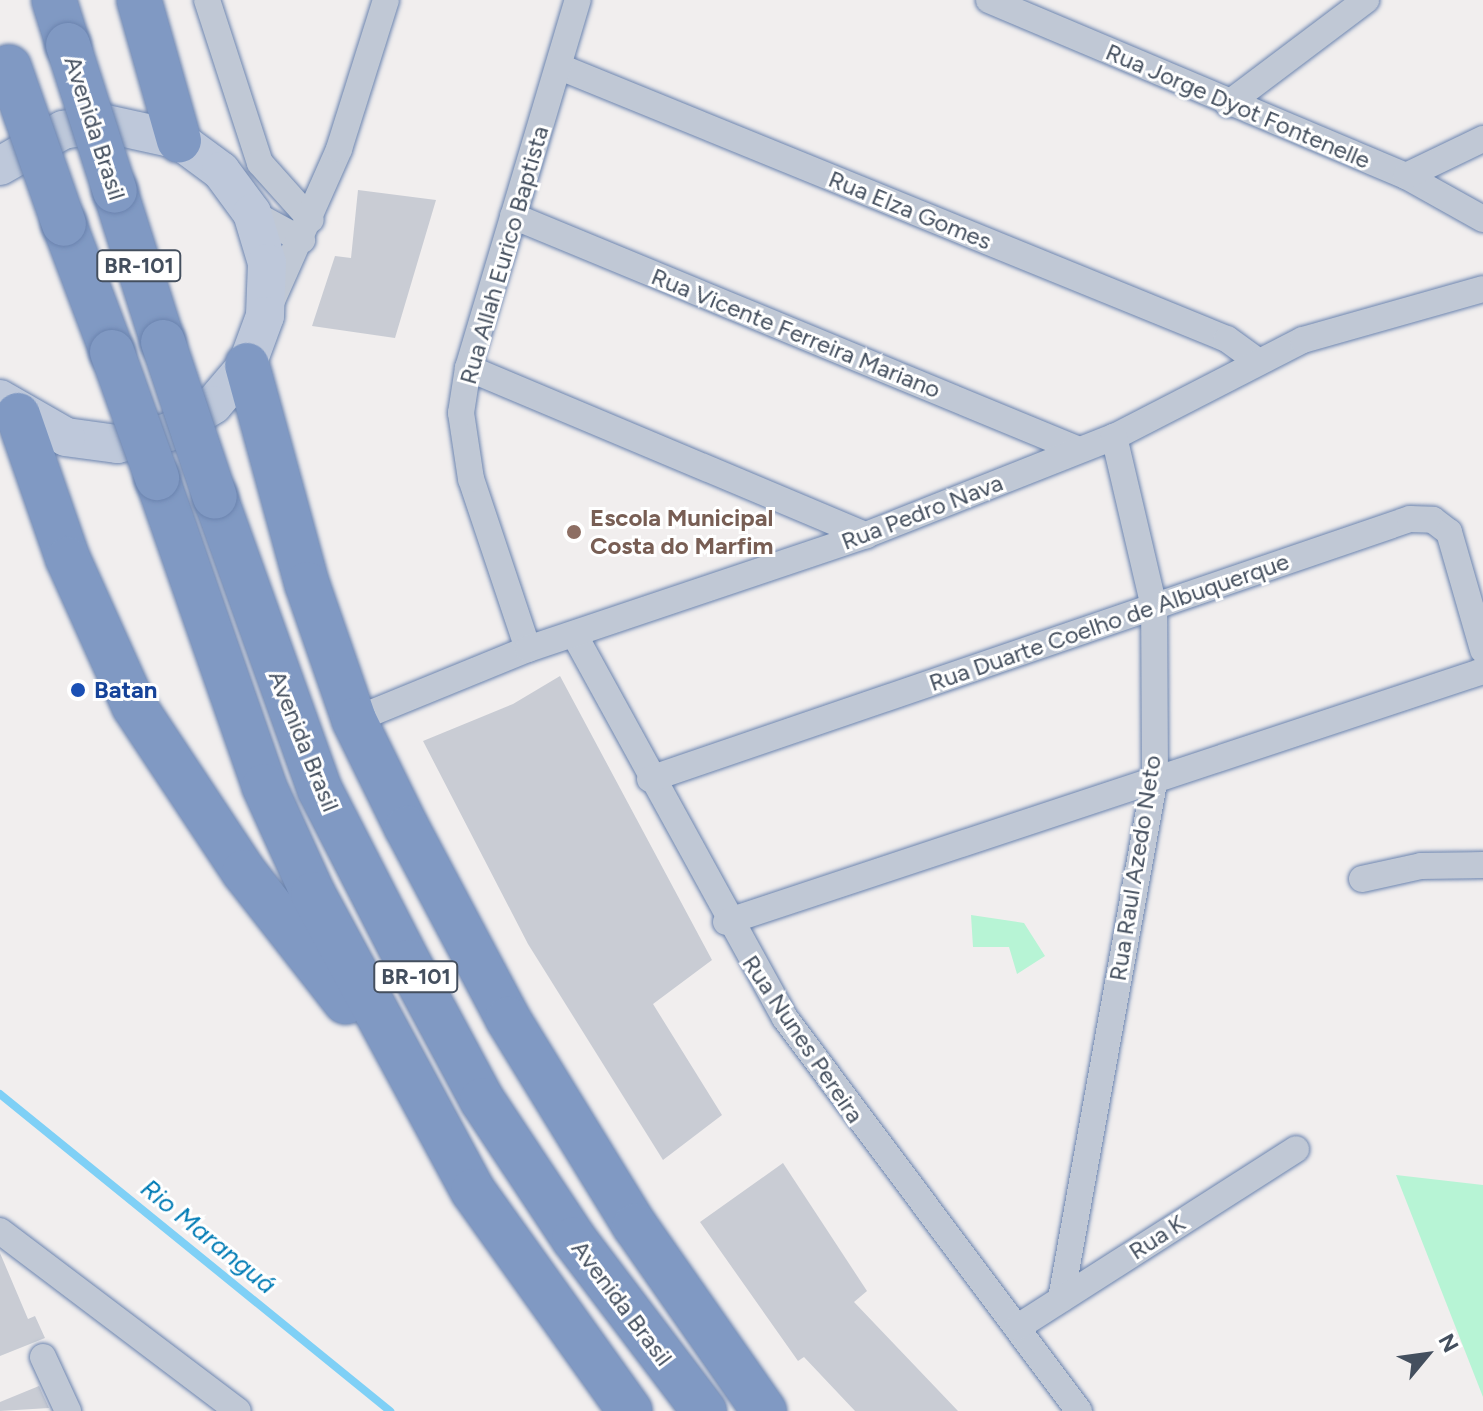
<!DOCTYPE html>
<html>
<head>
<meta charset="utf-8">
<style>
  body { margin:0 }
  #map { position:relative; width:1483px; height:1411px; overflow:hidden; background:#f1eeee; font-family:Figtree,sans-serif }
  div>[style] { position:absolute }
  .green>* { inset:0; background:#b7f4d5 }
  .stream>* { height:8px; margin:-4px; padding:0 4px; transform-origin:4px; border-radius:4px; background:#7fd0f6 }
  .building>* { inset:0; background:#c9ccd4 }
  .roads { filter:drop-shadow(0 0 2px #6b84af) drop-shadow(0 0 2px #6b84af) }
  .street>* { height:26px; margin:-13px; padding:0 13px; transform-origin:13px; border-radius:13px; background:#c0c8d5 }
  .secondary>* { height:38px; margin:-19px; padding:0 19px; transform-origin:19px; border-radius:19px; background:#bec8da }
  .highway>* { height:44px; margin:-22px; padding:0 22px; transform-origin:22px; border-radius:22px; background:#8099c3 }
  .bridges { filter:drop-shadow(0 0 2px #6b84af) drop-shadow(0 0 2px #6b84af) }
  .highway-bridge>* { height:44px; margin:-22px; padding:0 22px; transform-origin:22px; border-radius:22px; background:#8099c3 }
  .dots>* { width:22px; height:22px; translate:-50% -50%; box-sizing:border-box; border:4px solid #fff; border-radius:50% }
  span { translate:-50% -50%; white-space:nowrap; text-align:center; line-height:1.15; -webkit-text-stroke:6px #fff; paint-order:stroke }
  .shield-label span { padding:2px 6px; background:#fff; border:2px solid; border-radius:6px; -webkit-text-stroke-width:0 }
  .shield-label { font-size:22px; color:#444f5e; font-weight:700 }
  .street-label { font-size:24px; color:#444f5e }
  .education-label { font-size:24px; color:#785e54; font-weight:700 }
  .left { translate:0 -50%; text-align:left }
  .transit-label { font-size:24px; color:#164399; font-weight:700 }
  .water-label { font-size:26px; color:#007bb5; font-style:italic }
  .north { position:absolute; left:1387px; top:1315px; width:80px; height:80px; -webkit-text-stroke:6px #fff; paint-order:stroke; rotate:61deg; font-size:22px; font-weight:700; line-height:32px; text-align:center; color:#444f5e }
  .north::after { content:''; display:block; margin:auto; width:28px; height:36px; background:#444f5e; clip-path:polygon(50% 0,100% 100%,50% 72%,0 100%) }
</style>
</head>
<body>
<div id="map">
  <div class="green">
    <div style="clip-path:polygon(971px 915px,1024px 923px,1045px 956px,1017px 974px,1009px 947px,973px 947px)"></div>
    <div style="clip-path:polygon(1396px 1175px,1483px 1185px,1483px 1397px)"></div>
  </div>
  <div class="stream">
    <div style="left:0;top:1094px;width:503px;rotate:39.1deg"></div>
  </div>
  <div class="building">
    <div style="clip-path:polygon(358px 190px,436px 200px,395px 338px,312px 326px,335px 256px,351px 258px)"></div>
    <div style="clip-path:polygon(560px 676px,712px 960px,653px 1004px,722px 1115px,663px 1160px,528px 944px,423px 741px,513px 704px)"></div>
    <div style="clip-path:polygon(783px 1163px,867px 1291px,854px 1302px,958px 1411px,855px 1411px,804px 1357px,798px 1361px,700px 1222px)"></div>
    <div style="clip-path:polygon(0 1253px,28px 1319px,35px 1316px,45px 1338px,0 1356px)"></div>
    <div style="clip-path:polygon(39px 1386px,49px 1408px,0 1411px,0 1402px)"></div>
  </div>
  <div class="roads">
    <div class="street">
      <div style="left:207px;top:0;width:171px;rotate:72deg"></div>
      <div style="left:260px;top:163px;width:76px;rotate:48.2deg"></div>
      <div style="left:989px;top:0;width:453px;rotate:22.9deg"></div>
      <div style="left:1406px;top:176px;width:88px;rotate:29.2deg"></div>
      <div style="left:560px;top:67px;width:720px;rotate:22.19deg"></div>
      <div style="left:1227px;top:339px;width:34px;rotate:36deg"></div>
      <div style="left:1228px;top:104px;width:173px;rotate:-37deg"></div>
      <div style="left:1406px;top:176px;width:85px;rotate:-25.7deg"></div>
      <div style="left:252px;top:213px;width:57px;rotate:28.4deg"></div>
      <div style="left:513px;top:216px;width:612px;rotate:22.46deg"></div>
      <div style="left:270px;top:305px;width:171px;rotate:-66.1deg"></div>
      <div style="left:339px;top:149px;width:156px;rotate:-72.5deg"></div>
      <div style="left:468px;top:368px;width:432px;rotate:22.8deg"></div>
      <div style="left:575px;top:636px;width:436px;rotate:61.2deg"></div>
      <div style="left:785px;top:1018px;width:491px;rotate:53.2deg"></div>
      <div style="left:528px;top:649px;width:179px;rotate:-108.5deg"></div>
      <div style="left:471px;top:479px;width:67px;rotate:-98.6deg"></div>
      <div style="left:461px;top:413px;width:46px;rotate:-81.2deg"></div>
      <div style="left:468px;top:368px;width:384px;rotate:-73.4deg"></div>
      <div style="left:354px;top:720px;width:188px;rotate:-22.2deg"></div>
      <div style="left:528px;top:649px;width:357px;rotate:-18.6deg"></div>
      <div style="left:866px;top:535px;width:267px;rotate:-21.6deg"></div>
      <div style="left:1114px;top:437px;width:212px;rotate:-27.2deg"></div>
      <div style="left:1303px;top:340px;width:187px;rotate:-15.8deg"></div>
      <div style="left:650px;top:779px;width:803px;rotate:-18.89deg"></div>
      <div style="left:1410px;top:519px;width:23px;rotate:2deg"></div>
      <div style="left:1433px;top:520px;width:20px;rotate:37deg"></div>
      <div style="left:1449px;top:532px;width:123px;rotate:73.9deg"></div>
      <div style="left:1362px;top:879px;width:60px;rotate:-12.4deg"></div>
      <div style="left:1421px;top:866px;width:62px;rotate:-0.9deg"></div>
      <div style="left:726px;top:922px;width:798px;rotate:-18.34deg"></div>
      <div style="left:0;top:1231px;width:298px;rotate:37.1deg"></div>
      <div style="left:1061px;top:1299px;width:530px;rotate:-79.79deg"></div>
      <div style="left:1155px;top:777px;width:170px;rotate:-90.3deg"></div>
      <div style="left:1154px;top:607px;width:175px;rotate:-103.2deg"></div>
      <div style="left:1018px;top:1327px;width:330px;rotate:-32.6deg"></div>
      <div style="left:43px;top:1357px;width:60px;rotate:65.2deg"></div>
    </div>
    <div class="secondary">
      <div style="left:0;top:166px;width:73px;rotate:-29.7deg"></div>
      <div style="left:63px;top:130px;width:40px;rotate:-10deg"></div>
      <div style="left:102px;top:123px;width:79px;rotate:12.4deg"></div>
      <div style="left:179px;top:140px;width:52px;rotate:36.4deg"></div>
      <div style="left:221px;top:171px;width:52px;rotate:53.6deg"></div>
      <div style="left:252px;top:213px;width:52px;rotate:73.3deg"></div>
      <div style="left:267px;top:263px;width:53px;rotate:92.2deg"></div>
      <div style="left:265px;top:316px;width:52px;rotate:110.2deg"></div>
      <div style="left:247px;top:365px;width:52px;rotate:130.4deg"></div>
      <div style="left:213px;top:405px;width:52px;rotate:148.5deg"></div>
      <div style="left:169px;top:432px;width:53px;rotate:167deg"></div>
      <div style="left:117px;top:444px;width:51px;rotate:-172.2deg"></div>
      <div style="left:66px;top:437px;width:76px;rotate:-150.1deg"></div>
    </div>
    <div class="highway">
      <div style="left:54px;top:0;width:47px;rotate:72.7deg"></div>
      <div style="left:139px;top:0;width:146px;rotate:74.1deg"></div>
      <div style="left:115px;top:191px;width:158px;rotate:72.4deg"></div>
      <div style="left:64px;top:224px;width:137px;rotate:69.4deg"></div>
      <div style="left:247px;top:365px;width:227px;rotate:74.7deg"></div>
      <div style="left:307px;top:584px;width:144px;rotate:70.9deg"></div>
      <div style="left:354px;top:720px;width:120px;rotate:63.9deg"></div>
      <div style="left:407px;top:828px;width:216px;rotate:62.1deg"></div>
      <div style="left:508px;top:1019px;width:243px;rotate:58.5deg"></div>
      <div style="left:635px;top:1226px;width:226px;rotate:55.1deg"></div>
      <div style="left:18px;top:415px;width:152px;rotate:70.9deg"></div>
      <div style="left:68px;top:559px;width:161px;rotate:65.8deg"></div>
      <div style="left:134px;top:706px;width:199px;rotate:56.5deg"></div>
      <div style="left:244px;top:872px;width:165px;rotate:51.9deg"></div>
      <div style="left:157px;top:478px;width:326px;rotate:70.8deg"></div>
      <div style="left:264px;top:786px;width:119px;rotate:65.6deg"></div>
      <div style="left:313px;top:894px;width:337px;rotate:61.7deg"></div>
      <div style="left:473px;top:1191px;width:270px;rotate:54.5deg"></div>
      <div style="left:215px;top:497px;width:311px;rotate:70.3deg"></div>
      <div style="left:320px;top:790px;width:193px;rotate:62.9deg"></div>
      <div style="left:408px;top:962px;width:157px;rotate:61.8deg"></div>
      <div style="left:482px;top:1100px;width:167px;rotate:56.5deg"></div>
      <div style="left:574px;top:1239px;width:216px;rotate:52.9deg"></div>
    </div>
  </div>
  <div class="bridges">
    <div class="highway-bridge">
      <div style="left:68px;top:45px;width:153px;rotate:72.2deg"></div>
      <div style="left:9px;top:67px;width:166px;rotate:70.7deg"></div>
      <div style="left:163px;top:342px;width:163px;rotate:71.5deg"></div>
      <div style="left:112px;top:352px;width:134px;rotate:70.3deg"></div>
    </div>
  </div>
  <div class="dots">
    <div style="left:574px;top:532px;background:#8d6e63"></div>
    <div style="left:78px;top:690px;background:#1a4fb4"></div>
  </div>
  <div class="shield-label">
    <span style="left:139px;top:266px">BR-101</span>
    <span style="left:416px;top:977px">BR-101</span>
  </div>
  <div class="street-label">
    <span style="left:1238px;top:106px;rotate:23deg">Rua Jorge Dyot Fontenelle</span>
    <span style="left:95px;top:128px;rotate:72deg">Avenida Brasil</span>
    <span style="left:910px;top:210px;rotate:22deg">Rua Elza Gomes</span>
    <span style="left:504px;top:255px;rotate:-74deg">Rua Allah Eurico Baptista</span>
    <span style="left:796px;top:333px;rotate:22deg">Rua Vicente Ferreira Mariano</span>
    <span style="left:922px;top:512px;rotate:-21deg">Rua Pedro Nava</span>
    <span style="left:1109px;top:622px;rotate:-19deg">Rua Duarte Coelho de Albuquerque</span>
    <span style="left:304px;top:741px;rotate:68deg">Avenida Brasil</span>
    <span style="left:1135px;top:868px;rotate:-81deg">Rua Raul Azedo Neto</span>
    <span style="left:803px;top:1039px;rotate:56deg">Rua Nunes Pereira</span>
    <span style="left:1157px;top:1237px;rotate:-33deg">Rua K</span>
    <span style="left:622px;top:1303px;rotate:53deg">Avenida Brasil</span>
  </div>
  <div class="education-label">
    <span class="left" style="left:590px;top:532px">Escola Municipal<br>Costa do Marfim</span>
  </div>
  <div class="transit-label">
    <span class="left" style="left:94px;top:690px">Batan</span>
  </div>
  <div class="water-label">
    <span style="left:208px;top:1237px;rotate:39deg">Rio Maranguá</span>
  </div>
  <div class="north">N</div>
</div>
</body>
</html>
